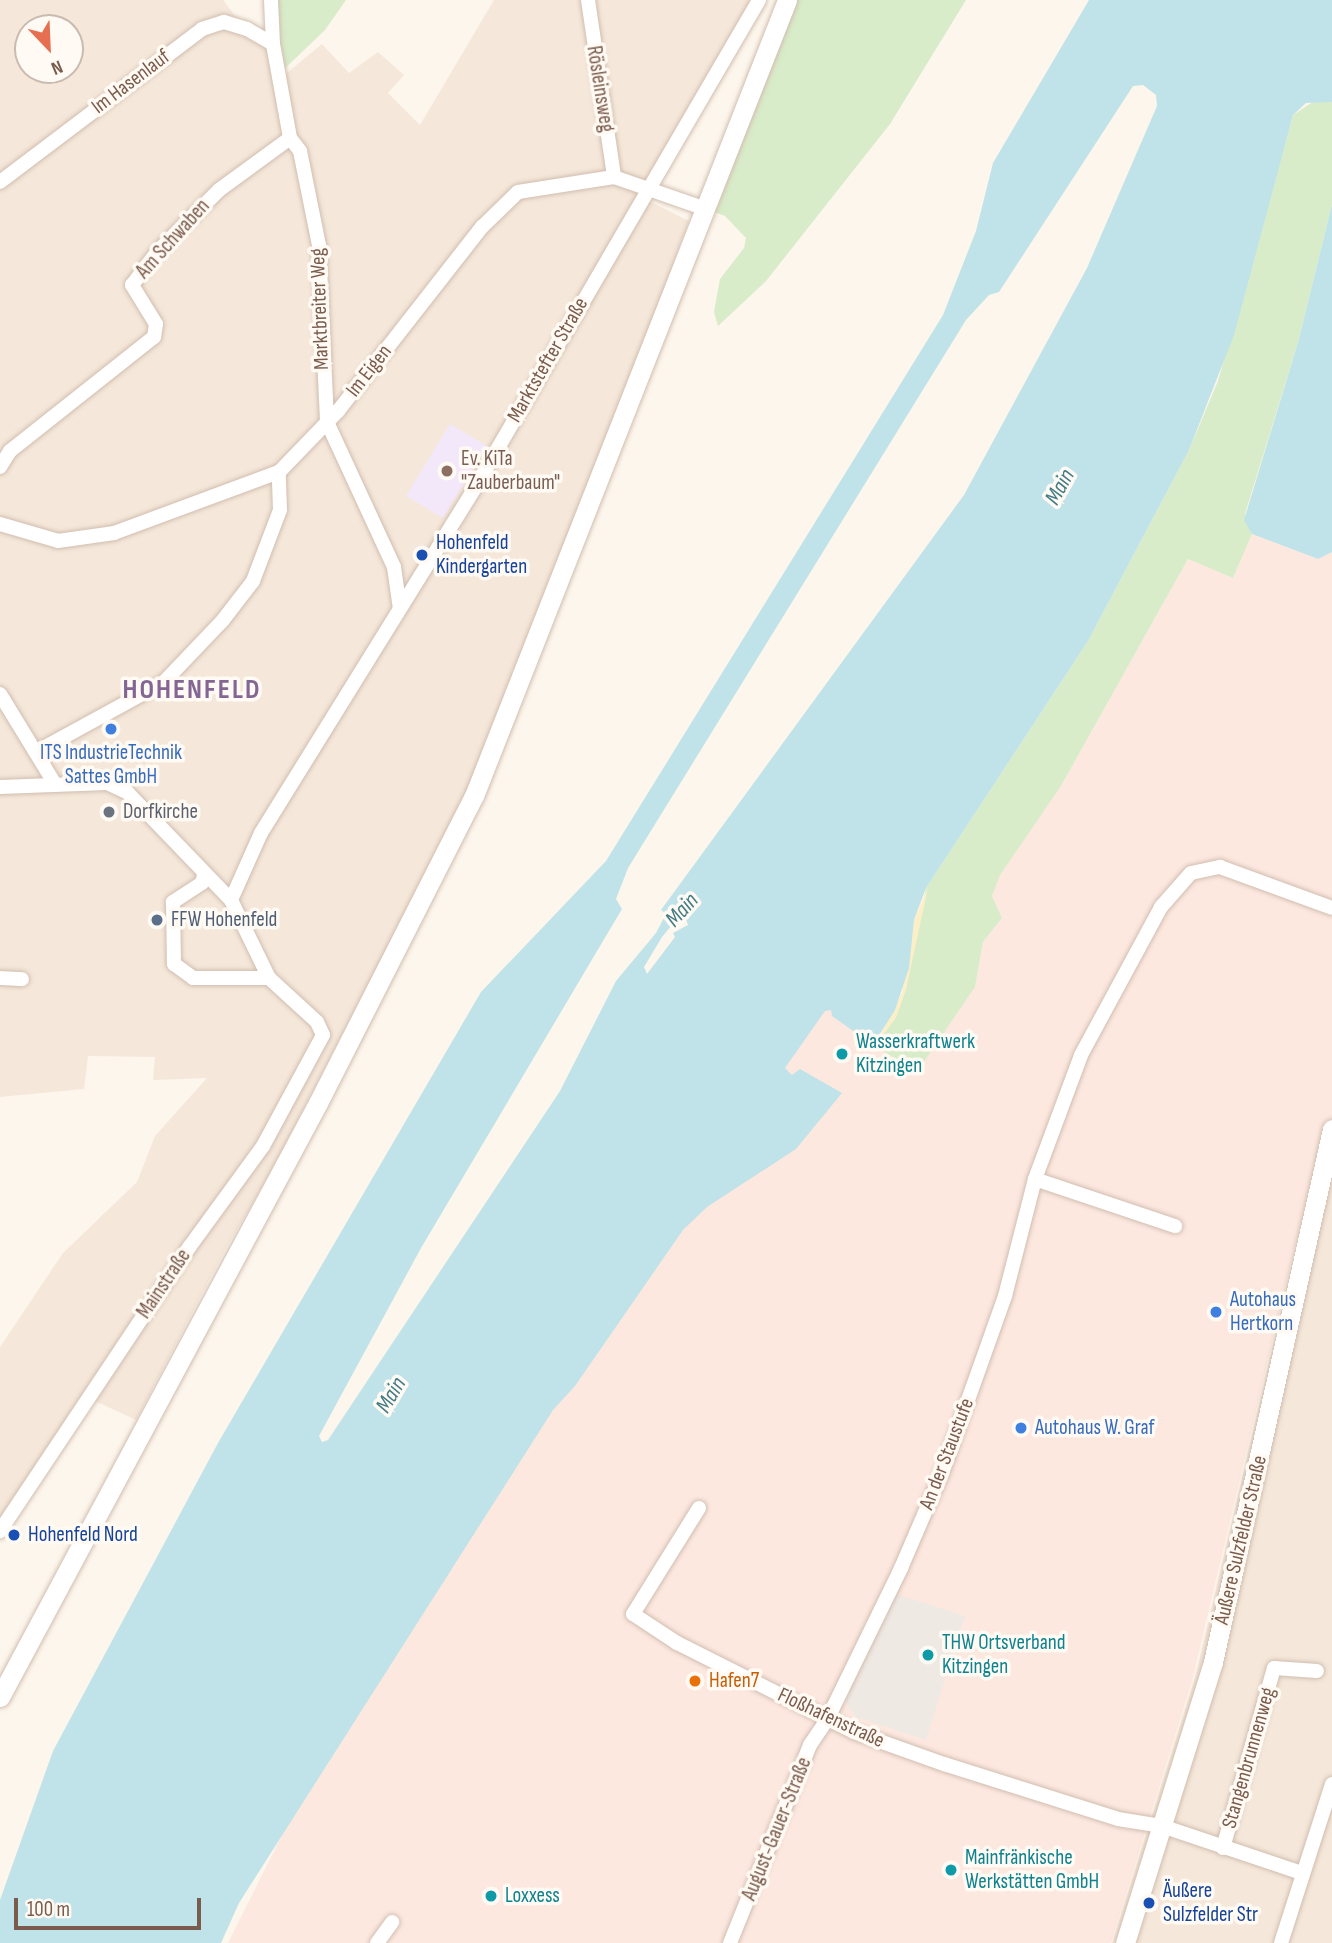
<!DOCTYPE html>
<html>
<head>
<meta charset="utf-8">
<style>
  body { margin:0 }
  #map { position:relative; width:1332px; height:1943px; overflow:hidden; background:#fdf6ec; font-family:"Sofia Sans Condensed",sans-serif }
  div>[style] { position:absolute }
  .residential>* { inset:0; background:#f5e8da }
  .commercial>* { inset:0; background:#fde8e0 }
  .industrial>* { inset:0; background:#efe9e4 }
  .education>* { inset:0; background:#f3e8fa }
  .green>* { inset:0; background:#d8ecc9 }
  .sand>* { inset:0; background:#fcefc7 }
  .water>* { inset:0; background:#bfe3e8 }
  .roads { filter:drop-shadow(0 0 2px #d1beb0) drop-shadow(0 0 2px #d1beb0) }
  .street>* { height:14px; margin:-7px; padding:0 7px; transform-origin:7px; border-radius:7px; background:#fff }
  .secondary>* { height:19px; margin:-9.5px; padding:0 9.5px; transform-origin:9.5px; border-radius:9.5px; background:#fff }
  .dots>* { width:19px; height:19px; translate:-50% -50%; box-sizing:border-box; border:4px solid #fffaf3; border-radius:50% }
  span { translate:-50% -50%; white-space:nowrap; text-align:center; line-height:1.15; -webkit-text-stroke:7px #fffaf3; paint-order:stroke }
  .street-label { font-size:21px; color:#7a5c4d }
  .education-label { font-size:21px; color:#785e54 }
  .left { translate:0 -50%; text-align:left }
  .transit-label { font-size:21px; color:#164399 }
  .shop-label { font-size:21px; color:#366cbe }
  .worship-label { font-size:21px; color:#5b616d }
  .service-label { font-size:21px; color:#4e5e75 }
  .culture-label { font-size:21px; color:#0d838f }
  .food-label { font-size:21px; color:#c56008 }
  .water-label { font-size:23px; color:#437c86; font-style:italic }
  .district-label { font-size:28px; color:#846695; font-weight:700; letter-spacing:2px }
  .north { position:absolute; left:14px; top:14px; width:70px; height:70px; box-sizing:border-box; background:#fffaf3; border:2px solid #cabbb1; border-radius:50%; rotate:157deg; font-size:19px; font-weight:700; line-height:28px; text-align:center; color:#7a5c4d }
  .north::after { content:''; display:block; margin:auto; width:24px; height:32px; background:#e76f51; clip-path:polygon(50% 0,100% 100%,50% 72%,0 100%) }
  .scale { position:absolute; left:14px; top:1898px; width:187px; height:32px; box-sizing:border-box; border:4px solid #7a5c4d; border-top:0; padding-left:9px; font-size:21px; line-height:24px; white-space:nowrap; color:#7a5c4d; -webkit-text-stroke:5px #fffaf3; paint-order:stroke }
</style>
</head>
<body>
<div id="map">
  <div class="residential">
    <div style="clip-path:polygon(evenodd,0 0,223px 0,236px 17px,269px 35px,276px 82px,322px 44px,349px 73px,378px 52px,404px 75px,388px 93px,420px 125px,494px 0,762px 0,645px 199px,689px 221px,589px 491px,465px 796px,272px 1170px,226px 1248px,136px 1420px,95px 1401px,0 1538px,0 1347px,63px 1253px,137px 1182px,155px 1136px,207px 1078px,153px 1080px,155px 1057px,88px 1056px,84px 1089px,0 1097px,0 0,28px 28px,70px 28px,70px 70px,28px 70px,28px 28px)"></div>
    <div style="clip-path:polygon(1332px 1147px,1332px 1943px,1112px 1943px,1195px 1678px,1298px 1241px)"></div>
  </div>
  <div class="commercial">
    <div style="clip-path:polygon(1252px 534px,1318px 559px,1332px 552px,1332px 1122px,1296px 1241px,1193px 1677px,1111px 1943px,228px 1943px,300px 1799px,541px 1421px,828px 1004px,873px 1045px,916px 1072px,975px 987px,983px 942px,1002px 918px,992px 896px,999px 875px,1061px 786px,1188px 559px,1233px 578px)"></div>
  </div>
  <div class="industrial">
    <div style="clip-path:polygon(893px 1593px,965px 1616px,926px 1740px,856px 1717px,845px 1702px)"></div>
  </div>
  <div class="education">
    <div style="clip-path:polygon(450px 424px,487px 446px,443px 518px,406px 496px)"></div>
  </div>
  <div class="green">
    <div style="clip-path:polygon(271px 0,346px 0,325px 30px,278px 75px)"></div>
    <div style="clip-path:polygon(787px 0,966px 0,890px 124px,766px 281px,718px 326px,714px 312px,720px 279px,744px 248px,746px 238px,725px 216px,706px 209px)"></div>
    <div style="clip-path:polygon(1316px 100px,1332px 102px,1332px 204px,1299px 339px,1245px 514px,1252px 534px,1233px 578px,1188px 559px,1061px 786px,1000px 875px,992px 896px,1002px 918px,983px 942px,975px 987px,917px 1072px,875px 1046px,896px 1017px,906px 989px,926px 888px,1088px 641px,1189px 450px,1218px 381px,1293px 115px)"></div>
  </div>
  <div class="sand">
    <div style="clip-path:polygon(928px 888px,906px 989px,896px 1017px,875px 1046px,902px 993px,914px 920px)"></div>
  </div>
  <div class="water">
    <div style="clip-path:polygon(evenodd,1089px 0,1332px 0,1332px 102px,1306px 103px,1293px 115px,1234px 335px,1189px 450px,1088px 641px,926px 888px,914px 920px,909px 968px,895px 1010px,873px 1045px,832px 1016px,831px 1010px,825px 1011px,785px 1068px,792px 1075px,800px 1069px,842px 1093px,796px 1149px,707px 1207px,683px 1230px,575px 1386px,553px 1410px,239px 1903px,221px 1943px,0 1943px,0 1900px,53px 1751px,218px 1443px,481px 992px,606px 861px,943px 315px,976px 231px,993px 163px,1089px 0,1143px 85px,1156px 95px,1157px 106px,1087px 268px,964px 495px,661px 910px,666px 914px,656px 933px,616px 981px,560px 1091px,328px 1440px,322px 1442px,319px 1436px,421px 1248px,622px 909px,616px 899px,628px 868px,966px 320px,989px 295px,999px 292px,1133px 86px,1143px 85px,1089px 0,686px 919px,688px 925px,673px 933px,675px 937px,647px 974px,644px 967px,662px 937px,672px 925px,686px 919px)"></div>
    <div style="clip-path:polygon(1332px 204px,1332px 552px,1318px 559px,1252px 534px,1244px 520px,1299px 339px)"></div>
  </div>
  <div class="roads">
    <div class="street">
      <div style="left:271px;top:0;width:44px;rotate:87.4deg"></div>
      <div style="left:273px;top:44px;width:96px;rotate:79.7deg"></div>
      <div style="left:290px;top:138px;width:16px;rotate:52deg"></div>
      <div style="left:300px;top:151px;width:96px;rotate:78.6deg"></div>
      <div style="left:319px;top:245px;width:177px;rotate:87.4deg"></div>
      <div style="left:327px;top:422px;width:160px;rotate:65.2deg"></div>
      <div style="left:394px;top:567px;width:42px;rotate:81.9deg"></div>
      <div style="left:588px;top:0;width:179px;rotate:81.6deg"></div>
      <div style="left:0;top:182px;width:253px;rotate:-37.1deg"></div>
      <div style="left:202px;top:29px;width:23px;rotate:-18deg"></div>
      <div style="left:224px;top:22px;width:24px;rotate:17deg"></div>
      <div style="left:247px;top:29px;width:30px;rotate:30deg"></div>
      <div style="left:0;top:467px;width:19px;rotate:-58deg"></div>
      <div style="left:10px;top:451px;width:184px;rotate:-38.4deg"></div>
      <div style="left:154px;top:337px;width:13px;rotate:-81deg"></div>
      <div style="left:156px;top:324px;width:46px;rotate:-121.6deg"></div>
      <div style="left:132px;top:285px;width:43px;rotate:-52.6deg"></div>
      <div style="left:158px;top:251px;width:86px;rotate:-45deg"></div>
      <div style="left:219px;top:190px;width:88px;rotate:-36.2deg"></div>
      <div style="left:0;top:524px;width:60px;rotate:16.3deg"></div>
      <div style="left:58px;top:541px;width:57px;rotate:-8.1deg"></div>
      <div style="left:114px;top:533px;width:176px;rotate:-20.3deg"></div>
      <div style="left:279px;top:472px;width:85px;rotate:-46deg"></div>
      <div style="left:338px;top:411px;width:234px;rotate:-52deg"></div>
      <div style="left:482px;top:227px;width:50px;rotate:-44.2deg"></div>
      <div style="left:518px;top:192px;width:97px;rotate:-8.9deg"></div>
      <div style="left:614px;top:177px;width:97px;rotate:19.2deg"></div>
      <div style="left:0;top:694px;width:105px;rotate:58.6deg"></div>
      <div style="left:38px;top:751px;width:144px;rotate:-28.7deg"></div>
      <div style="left:164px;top:682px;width:86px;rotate:-46.4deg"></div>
      <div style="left:223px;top:620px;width:49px;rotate:-52.4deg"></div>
      <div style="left:253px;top:581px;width:76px;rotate:-69.2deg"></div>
      <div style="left:280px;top:510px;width:38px;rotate:-92deg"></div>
      <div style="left:0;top:787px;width:107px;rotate:-2.1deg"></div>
      <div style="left:107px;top:783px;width:23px;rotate:25deg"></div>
      <div style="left:128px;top:793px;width:149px;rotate:46.1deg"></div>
      <div style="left:231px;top:900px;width:87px;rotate:64deg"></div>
      <div style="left:269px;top:978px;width:65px;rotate:42.5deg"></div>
      <div style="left:317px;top:1022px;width:14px;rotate:65deg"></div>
      <div style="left:323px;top:1035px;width:126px;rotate:118.4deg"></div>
      <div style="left:263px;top:1146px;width:124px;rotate:126.1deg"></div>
      <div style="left:190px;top:1246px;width:343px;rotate:123.7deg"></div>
      <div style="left:204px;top:875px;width:8px;rotate:104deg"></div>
      <div style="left:202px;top:883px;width:35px;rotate:147deg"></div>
      <div style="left:173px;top:902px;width:62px;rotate:89.1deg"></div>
      <div style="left:174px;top:964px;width:24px;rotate:36deg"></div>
      <div style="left:193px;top:978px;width:76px"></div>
      <div style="left:231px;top:900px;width:73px;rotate:-65.9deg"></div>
      <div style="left:261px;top:833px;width:410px;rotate:-58.2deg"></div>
      <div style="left:477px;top:484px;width:560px;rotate:-59.77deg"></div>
      <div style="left:0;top:978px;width:22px;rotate:3deg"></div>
      <div style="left:1035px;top:1179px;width:148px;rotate:18.6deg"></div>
      <div style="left:699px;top:1508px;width:125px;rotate:121.9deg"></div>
      <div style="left:633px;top:1614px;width:53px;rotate:33.4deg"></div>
      <div style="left:677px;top:1643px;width:198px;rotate:26.7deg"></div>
      <div style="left:854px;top:1732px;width:96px;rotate:19.6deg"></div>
      <div style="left:944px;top:1764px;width:182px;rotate:17.5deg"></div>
      <div style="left:1118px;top:1819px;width:45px;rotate:9deg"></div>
      <div style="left:1162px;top:1826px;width:148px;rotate:18.6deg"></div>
      <div style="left:1223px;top:1848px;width:187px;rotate:-74.2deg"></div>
      <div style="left:1274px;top:1668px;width:43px;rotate:4deg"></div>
      <div style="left:377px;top:1943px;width:26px;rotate:-54deg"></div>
      <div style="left:730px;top:1943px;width:214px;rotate:-68deg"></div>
      <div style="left:810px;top:1745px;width:32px;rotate:-56deg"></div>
      <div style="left:828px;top:1718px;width:167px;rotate:-64deg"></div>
      <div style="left:901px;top:1568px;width:103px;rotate:-66.7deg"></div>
      <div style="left:942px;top:1473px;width:188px;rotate:-70.4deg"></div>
      <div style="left:1005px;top:1296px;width:121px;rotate:-75.6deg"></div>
      <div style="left:1035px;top:1179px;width:132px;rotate:-69.6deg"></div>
      <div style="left:1081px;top:1055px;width:168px;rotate:-61.6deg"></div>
      <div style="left:1161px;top:907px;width:45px;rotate:-48.6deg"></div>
      <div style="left:1191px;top:873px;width:30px;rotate:-12deg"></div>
      <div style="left:1220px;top:867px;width:119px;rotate:20.1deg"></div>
      <div style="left:1281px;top:1943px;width:167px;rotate:-72.2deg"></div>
    </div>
    <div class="secondary">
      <div style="left:0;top:1697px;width:674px;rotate:-61.84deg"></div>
      <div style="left:318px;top:1103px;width:344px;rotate:-63.1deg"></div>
      <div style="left:474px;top:796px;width:855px;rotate:-68.53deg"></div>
      <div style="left:1125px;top:1943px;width:294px;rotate:-72.6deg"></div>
      <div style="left:1213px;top:1662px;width:546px;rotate:-77.41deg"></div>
    </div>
  </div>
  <div class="dots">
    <div style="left:447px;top:471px;background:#8d6e63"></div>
    <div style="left:422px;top:555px;background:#1a4fb4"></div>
    <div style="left:111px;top:729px;background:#3f7fe0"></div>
    <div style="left:109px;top:812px;background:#6b7280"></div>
    <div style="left:157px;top:920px;background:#5c6f8a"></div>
    <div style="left:842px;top:1054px;background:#0f9aa8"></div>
    <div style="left:1216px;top:1312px;background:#3f7fe0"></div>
    <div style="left:1021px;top:1428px;background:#3f7fe0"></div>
    <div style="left:14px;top:1535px;background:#1a4fb4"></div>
    <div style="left:928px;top:1655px;background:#0f9aa8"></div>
    <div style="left:695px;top:1681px;background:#e8710a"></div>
    <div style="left:951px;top:1870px;background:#0f9aa8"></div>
    <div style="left:491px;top:1896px;background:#0f9aa8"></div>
    <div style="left:1149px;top:1903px;background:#1a4fb4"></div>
  </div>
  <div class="street-label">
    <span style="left:131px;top:82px;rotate:-37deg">Im Hasenlauf</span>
    <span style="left:600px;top:89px;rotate:81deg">Rösleinsweg</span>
    <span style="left:173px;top:239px;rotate:-48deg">Am Schwaben</span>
    <span style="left:320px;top:309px;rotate:-92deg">Marktbreiter Weg</span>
    <span style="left:548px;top:360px;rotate:-60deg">Marktstefter Straße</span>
    <span style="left:369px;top:371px;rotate:-52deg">Im Eigen</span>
    <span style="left:164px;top:1284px;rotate:-56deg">Mainstraße</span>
    <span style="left:947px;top:1454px;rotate:-69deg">An der Staustufe</span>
    <span style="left:1241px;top:1540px;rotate:-77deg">Äußere Sulzfelder Straße</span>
    <span style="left:831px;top:1718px;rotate:25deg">Floßhafenstraße</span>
    <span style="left:1249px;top:1758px;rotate:-74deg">Stangenbrunnenweg</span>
    <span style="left:777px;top:1829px;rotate:-68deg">August-Gauer-Straße</span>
  </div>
  <div class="education-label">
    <span class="left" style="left:461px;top:471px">Ev. KiTa<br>"Zauberbaum"</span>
  </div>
  <div class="transit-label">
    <span class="left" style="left:436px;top:555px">Hohenfeld<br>Kindergarten</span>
    <span class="left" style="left:28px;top:1535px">Hohenfeld Nord</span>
    <span class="left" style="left:1163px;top:1903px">Äußere<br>Sulzfelder Str</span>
  </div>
  <div class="shop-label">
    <span style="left:111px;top:765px">ITS IndustrieTechnik<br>Sattes GmbH</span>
    <span class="left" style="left:1230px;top:1312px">Autohaus<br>Hertkorn</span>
    <span class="left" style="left:1035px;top:1428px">Autohaus W. Graf</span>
  </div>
  <div class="worship-label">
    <span class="left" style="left:123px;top:812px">Dorfkirche</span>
  </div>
  <div class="service-label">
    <span class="left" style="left:171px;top:920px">FFW Hohenfeld</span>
  </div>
  <div class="culture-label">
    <span class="left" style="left:856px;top:1054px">Wasserkraftwerk<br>Kitzingen</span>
    <span class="left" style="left:942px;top:1655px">THW Ortsverband<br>Kitzingen</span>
    <span class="left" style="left:965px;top:1870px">Mainfränkische<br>Werkstätten GmbH</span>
    <span class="left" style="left:505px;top:1896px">Loxxess</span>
  </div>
  <div class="food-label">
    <span class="left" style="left:709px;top:1681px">Hafen7</span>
  </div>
  <div class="water-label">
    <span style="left:1060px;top:487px;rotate:-61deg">Main</span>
    <span style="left:682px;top:910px;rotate:-48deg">Main</span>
    <span style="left:391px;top:1395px;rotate:-59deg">Main</span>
  </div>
  <div class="district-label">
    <span style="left:192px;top:690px">HOHENFELD</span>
  </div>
  <div class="north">N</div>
  <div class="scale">100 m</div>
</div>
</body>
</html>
